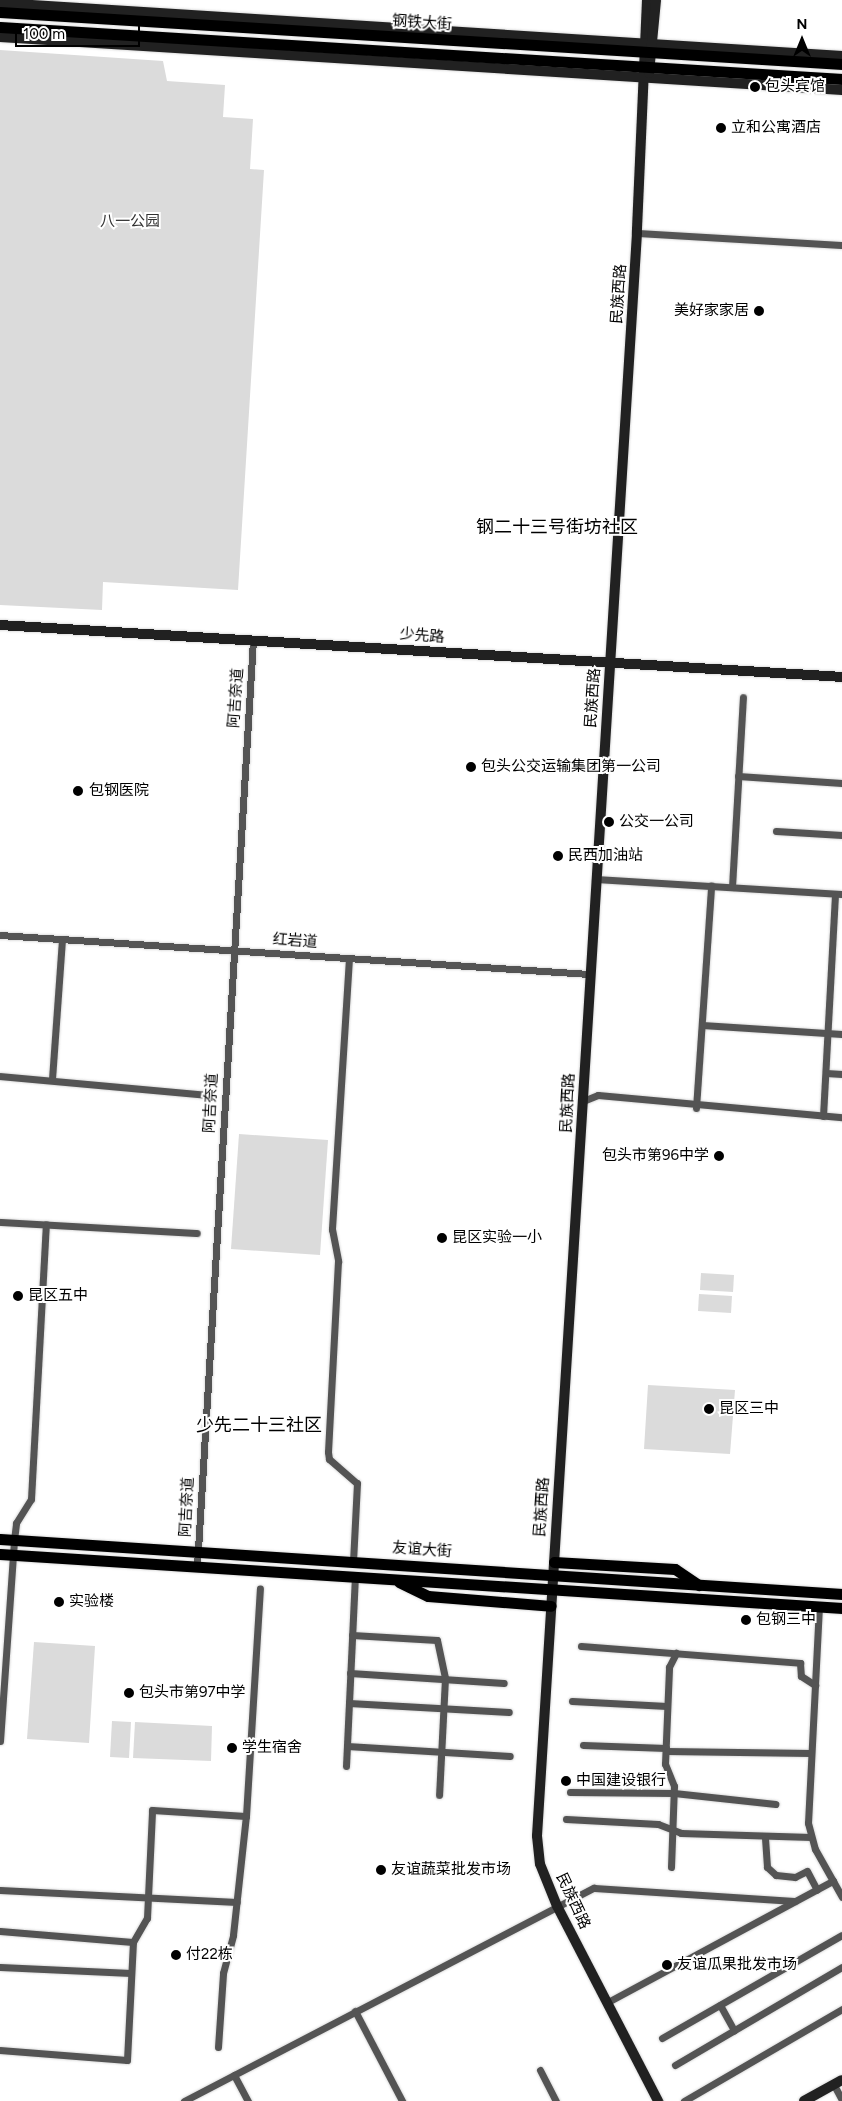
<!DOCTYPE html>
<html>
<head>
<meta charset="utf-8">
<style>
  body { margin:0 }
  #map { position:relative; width:842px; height:2101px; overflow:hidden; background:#fff; font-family:Figtree,"Noto Sans SC",sans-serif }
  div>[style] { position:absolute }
  .green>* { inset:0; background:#dbdbdb }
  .roads { filter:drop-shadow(0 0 1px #dbdbdb) drop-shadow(0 0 1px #dbdbdb) }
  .street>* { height:7px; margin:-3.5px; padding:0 3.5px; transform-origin:3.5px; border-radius:3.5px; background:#545454 }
  .secondary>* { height:10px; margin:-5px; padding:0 5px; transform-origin:5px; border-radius:5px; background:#212121 }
  .primary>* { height:11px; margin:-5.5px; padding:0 5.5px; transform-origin:5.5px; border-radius:5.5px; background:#000 }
  .dots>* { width:14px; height:14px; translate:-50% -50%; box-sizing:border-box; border:2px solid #fff; border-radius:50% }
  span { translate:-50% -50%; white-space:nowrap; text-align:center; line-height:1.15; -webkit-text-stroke:4px #fff; paint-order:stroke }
  .street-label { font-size:15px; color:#000 }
  .poi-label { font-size:15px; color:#000 }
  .left { translate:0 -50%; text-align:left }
  .right { translate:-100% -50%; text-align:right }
  .park-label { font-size:15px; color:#323232 }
  .quarter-label { font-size:18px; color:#000 }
  .north { position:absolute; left:777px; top:15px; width:50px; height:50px; -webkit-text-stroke:4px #fff; paint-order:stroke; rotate:0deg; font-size:14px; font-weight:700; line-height:20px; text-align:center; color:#000 }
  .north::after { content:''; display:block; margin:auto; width:18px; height:22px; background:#000; clip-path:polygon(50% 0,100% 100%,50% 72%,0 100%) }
  .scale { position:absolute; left:15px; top:25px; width:125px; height:22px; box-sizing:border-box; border:2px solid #000; border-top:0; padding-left:6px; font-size:15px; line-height:18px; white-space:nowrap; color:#000; -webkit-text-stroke:4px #fff; paint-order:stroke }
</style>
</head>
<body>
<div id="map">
  <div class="green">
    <div style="clip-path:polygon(0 50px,163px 61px,167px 81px,225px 85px,223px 117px,253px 119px,250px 169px,264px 170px,238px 590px,103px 582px,102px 610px,0 605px)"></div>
    <div style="clip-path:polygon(239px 1134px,328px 1140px,320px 1255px,231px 1249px)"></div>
    <div style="clip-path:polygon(701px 1273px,734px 1275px,733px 1292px,700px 1290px)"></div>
    <div style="clip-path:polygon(699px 1294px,732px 1296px,731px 1313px,698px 1311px)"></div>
    <div style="clip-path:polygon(648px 1385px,735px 1390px,730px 1454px,644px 1449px)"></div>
    <div style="clip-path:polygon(34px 1642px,95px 1646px,89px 1743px,27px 1739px)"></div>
    <div style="clip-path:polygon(112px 1721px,131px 1722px,129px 1758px,110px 1757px)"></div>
    <div style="clip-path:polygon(135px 1722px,212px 1726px,211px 1761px,133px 1758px)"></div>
  </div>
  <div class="roads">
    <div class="street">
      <div style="left:637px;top:233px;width:205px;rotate:3.4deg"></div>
      <div style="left:738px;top:776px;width:104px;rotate:3.9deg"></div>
      <div style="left:776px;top:831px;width:66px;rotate:3.5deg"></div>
      <div style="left:595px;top:879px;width:247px;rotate:3.5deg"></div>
      <div style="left:732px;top:887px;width:190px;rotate:-86.7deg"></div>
      <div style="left:0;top:935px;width:590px;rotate:3.79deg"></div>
      <div style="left:349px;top:958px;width:272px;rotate:93.6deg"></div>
      <div style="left:332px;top:1229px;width:33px;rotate:79deg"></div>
      <div style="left:338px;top:1261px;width:191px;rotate:93deg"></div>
      <div style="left:328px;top:1452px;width:7px;rotate:82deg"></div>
      <div style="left:329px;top:1459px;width:37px;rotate:41deg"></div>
      <div style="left:357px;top:1483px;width:78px;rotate:92.9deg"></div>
      <div style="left:702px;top:1025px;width:140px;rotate:3.7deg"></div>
      <div style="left:826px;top:1073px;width:16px;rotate:4deg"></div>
      <div style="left:0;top:1076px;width:211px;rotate:5.2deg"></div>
      <div style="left:52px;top:1079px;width:140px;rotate:-85.9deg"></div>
      <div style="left:583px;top:1101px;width:16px;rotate:-22deg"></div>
      <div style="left:598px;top:1095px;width:245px;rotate:5.2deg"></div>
      <div style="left:696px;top:1108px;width:223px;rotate:-86.1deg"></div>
      <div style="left:823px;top:1116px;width:222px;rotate:-86.9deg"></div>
      <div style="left:0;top:1222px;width:197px;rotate:3.2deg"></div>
      <div style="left:197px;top:1566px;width:928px;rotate:-86.54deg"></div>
      <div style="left:819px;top:1606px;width:217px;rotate:92.9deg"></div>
      <div style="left:808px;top:1823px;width:27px;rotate:75deg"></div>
      <div style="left:815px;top:1849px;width:55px;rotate:60.6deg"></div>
      <div style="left:352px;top:1635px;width:85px;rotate:3.4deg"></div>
      <div style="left:437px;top:1640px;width:39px;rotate:78deg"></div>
      <div style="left:445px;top:1678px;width:117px;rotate:92.9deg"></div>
      <div style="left:581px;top:1646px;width:220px;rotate:4.4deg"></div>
      <div style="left:800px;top:1663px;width:13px;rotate:86deg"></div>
      <div style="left:801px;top:1676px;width:17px;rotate:33deg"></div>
      <div style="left:350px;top:1673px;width:154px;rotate:3.7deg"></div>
      <div style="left:572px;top:1701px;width:95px;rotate:3deg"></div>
      <div style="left:349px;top:1703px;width:160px;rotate:3.2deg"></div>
      <div style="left:0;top:1741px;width:201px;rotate:-86deg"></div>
      <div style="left:14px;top:1540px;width:17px;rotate:-83deg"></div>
      <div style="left:16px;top:1523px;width:28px;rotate:-58deg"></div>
      <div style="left:31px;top:1499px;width:275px;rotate:-86.9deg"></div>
      <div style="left:583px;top:1745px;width:83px;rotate:2.1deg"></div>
      <div style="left:347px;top:1746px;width:163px;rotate:3.5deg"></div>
      <div style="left:666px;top:1751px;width:145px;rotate:0.8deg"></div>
      <div style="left:346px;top:1766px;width:190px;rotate:-87.3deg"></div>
      <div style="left:570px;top:1792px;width:104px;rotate:0.6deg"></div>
      <div style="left:674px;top:1793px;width:102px;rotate:6.2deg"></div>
      <div style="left:566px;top:1819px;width:92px;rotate:3.1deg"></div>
      <div style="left:658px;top:1824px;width:25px;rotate:21deg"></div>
      <div style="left:681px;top:1833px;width:130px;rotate:1.8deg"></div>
      <div style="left:765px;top:1838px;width:29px;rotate:86deg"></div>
      <div style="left:767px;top:1867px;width:12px;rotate:42deg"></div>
      <div style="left:776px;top:1875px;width:19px;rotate:6deg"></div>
      <div style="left:795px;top:1877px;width:13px;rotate:-27deg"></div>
      <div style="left:807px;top:1871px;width:21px;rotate:62deg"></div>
      <div style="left:671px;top:1867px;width:81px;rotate:-87.9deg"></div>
      <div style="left:674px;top:1786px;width:24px;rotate:-112deg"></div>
      <div style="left:665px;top:1764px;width:97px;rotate:-87.6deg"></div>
      <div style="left:669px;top:1667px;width:16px;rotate:-63deg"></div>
      <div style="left:0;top:1890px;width:237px;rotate:2.9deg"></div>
      <div style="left:0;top:1931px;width:133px;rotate:4.7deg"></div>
      <div style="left:0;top:1967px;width:131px;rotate:2.6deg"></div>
      <div style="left:606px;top:2003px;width:258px;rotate:-28.3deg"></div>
      <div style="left:720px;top:2005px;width:29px;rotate:61deg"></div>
      <div style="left:355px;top:2011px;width:102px;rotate:62.4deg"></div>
      <div style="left:662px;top:2038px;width:207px;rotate:-29.8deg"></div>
      <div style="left:218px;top:2047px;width:74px;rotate:-86.1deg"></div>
      <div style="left:223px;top:1973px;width:39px;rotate:-75deg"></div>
      <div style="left:233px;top:1935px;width:120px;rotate:-83.8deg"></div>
      <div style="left:246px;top:1816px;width:228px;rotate:-86.5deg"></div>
      <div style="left:0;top:2050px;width:127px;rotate:4.5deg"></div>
      <div style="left:127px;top:2060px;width:118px;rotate:-87.1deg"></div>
      <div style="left:133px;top:1942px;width:28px;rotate:-60deg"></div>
      <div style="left:147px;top:1918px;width:108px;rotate:-87.3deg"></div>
      <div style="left:152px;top:1810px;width:94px;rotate:3.7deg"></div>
      <div style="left:675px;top:2065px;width:194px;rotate:-30.4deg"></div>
      <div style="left:540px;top:2070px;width:35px;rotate:63deg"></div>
      <div style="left:234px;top:2075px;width:30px;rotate:62deg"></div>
      <div style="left:834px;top:2085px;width:17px;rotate:62deg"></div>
      <div style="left:184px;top:2101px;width:462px;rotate:-27.5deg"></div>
      <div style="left:594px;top:1888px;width:201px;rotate:3.7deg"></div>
      <div style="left:684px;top:2101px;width:183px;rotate:-30.2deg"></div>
    </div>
    <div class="secondary">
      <div style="left:647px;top:0;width:233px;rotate:92.5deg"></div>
      <div style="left:637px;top:233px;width:1606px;rotate:93.57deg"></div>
      <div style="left:537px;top:1836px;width:28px;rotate:84deg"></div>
      <div style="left:540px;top:1864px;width:45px;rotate:68deg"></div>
      <div style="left:557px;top:1906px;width:220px;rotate:62.6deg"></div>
      <div style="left:0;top:3px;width:844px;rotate:3.6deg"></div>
      <div style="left:0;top:37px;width:844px;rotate:3.6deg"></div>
      <div style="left:649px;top:73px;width:73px;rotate:-84.5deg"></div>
      <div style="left:0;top:625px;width:844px;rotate:3.53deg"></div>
      <div style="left:804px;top:2101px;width:43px;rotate:-28.9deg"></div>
    </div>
    <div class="primary">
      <div style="left:0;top:12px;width:844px;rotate:3.53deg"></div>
      <div style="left:0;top:27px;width:844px;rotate:3.53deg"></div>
      <div style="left:0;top:1539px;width:844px;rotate:3.74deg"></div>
      <div style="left:0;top:1554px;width:844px;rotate:3.67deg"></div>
      <div style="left:554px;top:1562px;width:121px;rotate:3.3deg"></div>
      <div style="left:675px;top:1569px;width:29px;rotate:34deg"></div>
      <div style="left:399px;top:1582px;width:32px;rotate:26deg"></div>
      <div style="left:428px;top:1596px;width:123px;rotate:4.6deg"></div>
    </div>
  </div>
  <div class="dots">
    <div style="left:755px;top:87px;background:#000"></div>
    <div style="left:721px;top:128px;background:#000"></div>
    <div style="left:759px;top:311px;background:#000"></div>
    <div style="left:471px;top:767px;background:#000"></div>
    <div style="left:78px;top:791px;background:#000"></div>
    <div style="left:609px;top:822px;background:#000"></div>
    <div style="left:558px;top:856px;background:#000"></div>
    <div style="left:719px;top:1156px;background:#000"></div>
    <div style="left:442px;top:1238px;background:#000"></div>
    <div style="left:18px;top:1296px;background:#000"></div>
    <div style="left:709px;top:1409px;background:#000"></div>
    <div style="left:59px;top:1602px;background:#000"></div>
    <div style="left:746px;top:1620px;background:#000"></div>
    <div style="left:129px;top:1693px;background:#000"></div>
    <div style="left:232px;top:1748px;background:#000"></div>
    <div style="left:566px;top:1781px;background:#000"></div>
    <div style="left:381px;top:1870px;background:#000"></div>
    <div style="left:176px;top:1955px;background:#000"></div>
    <div style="left:667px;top:1965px;background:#000"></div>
  </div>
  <div class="street-label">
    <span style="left:422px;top:23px;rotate:4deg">钢铁大街</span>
    <span style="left:619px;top:294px;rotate:-86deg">民族西路</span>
    <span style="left:422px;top:636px;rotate:4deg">少先路</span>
    <span style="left:236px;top:698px;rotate:-86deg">阿吉奈道</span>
    <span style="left:593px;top:698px;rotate:-86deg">民族西路</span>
    <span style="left:295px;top:941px;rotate:4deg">红岩道</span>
    <span style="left:211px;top:1103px;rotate:-87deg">阿吉奈道</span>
    <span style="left:568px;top:1103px;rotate:-87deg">民族西路</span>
    <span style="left:187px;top:1507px;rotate:-87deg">阿吉奈道</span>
    <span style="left:542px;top:1507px;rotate:-86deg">民族西路</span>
    <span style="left:422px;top:1550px;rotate:4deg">友谊大街</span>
    <span style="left:573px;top:1901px;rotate:65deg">民族西路</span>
  </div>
  <div class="poi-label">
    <span class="left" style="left:765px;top:87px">包头宾馆</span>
    <span class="left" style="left:731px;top:128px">立和公寓酒店</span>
    <span class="right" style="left:749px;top:311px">美好家家居</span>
    <span class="left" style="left:481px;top:767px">包头公交运输集团第一公司</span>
    <span class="left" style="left:89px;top:791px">包钢医院</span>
    <span class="left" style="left:619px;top:822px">公交一公司</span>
    <span class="left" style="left:568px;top:856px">民西加油站</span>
    <span class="right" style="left:709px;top:1156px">包头市第96中学</span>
    <span class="left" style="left:452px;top:1238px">昆区实验一小</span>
    <span class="left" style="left:28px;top:1296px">昆区五中</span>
    <span class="left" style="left:719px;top:1409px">昆区三中</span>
    <span class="left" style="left:69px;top:1602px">实验楼</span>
    <span class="left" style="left:756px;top:1620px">包钢三中</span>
    <span class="left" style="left:139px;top:1693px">包头市第97中学</span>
    <span class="left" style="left:242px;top:1748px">学生宿舍</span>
    <span class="left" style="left:576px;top:1781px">中国建设银行</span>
    <span class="left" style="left:391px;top:1870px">友谊蔬菜批发市场</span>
    <span class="left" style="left:186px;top:1955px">付22栋</span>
    <span class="left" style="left:677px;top:1965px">友谊瓜果批发市场</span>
  </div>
  <div class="park-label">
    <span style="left:130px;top:222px">八一公园</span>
  </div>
  <div class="quarter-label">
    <span style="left:557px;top:527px">钢二十三号街坊社区</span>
    <span style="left:259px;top:1425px">少先二十三社区</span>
  </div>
  <div class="north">N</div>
  <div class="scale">100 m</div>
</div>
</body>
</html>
